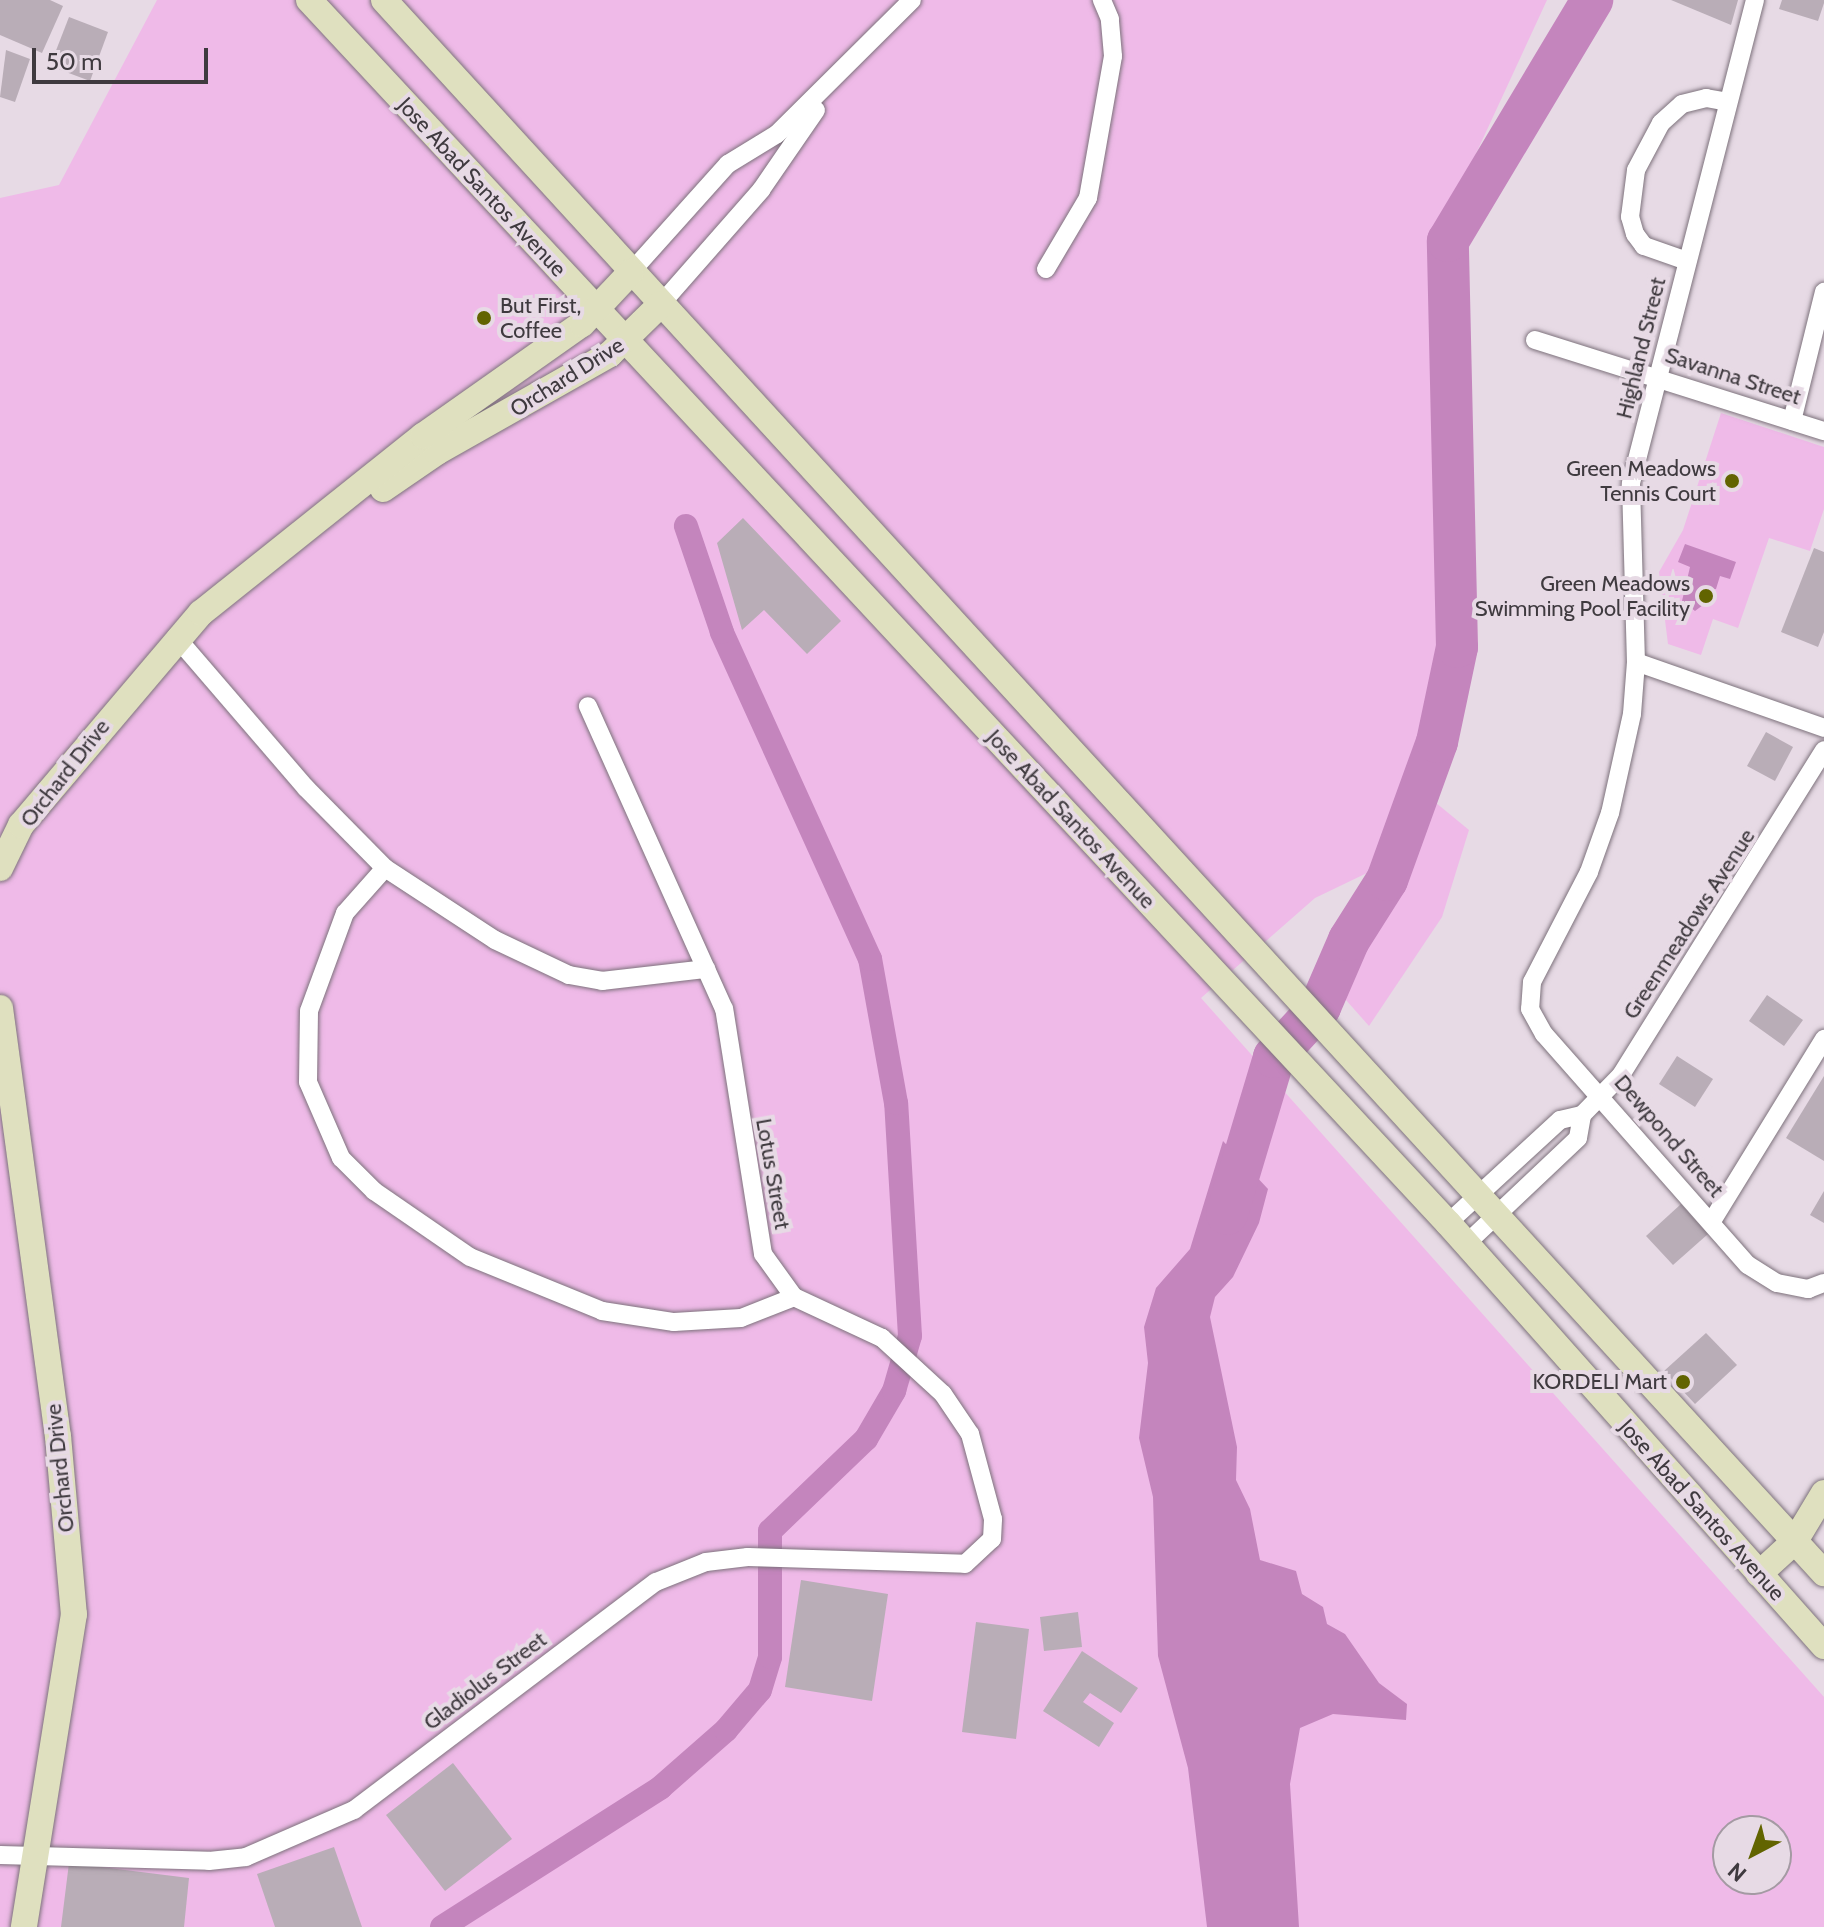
<!DOCTYPE html>
<html>
<head>
<meta charset="utf-8">
<style>
  body { margin:0 }
  #map { position:relative; width:1824px; height:1927px; overflow:hidden; background:#e7dae5; font-family:Cabin,sans-serif }
  div>[style] { position:absolute }
  .green>* { inset:0; background:#efbae8 }
  .water>* { inset:0; background:#c485bd }
  .canal>* { height:24px; margin:-12px; padding:0 12px; transform-origin:12px; border-radius:12px; background:#c485bd }
  .river>* { height:42px; margin:-21px; padding:0 21px; transform-origin:21px; border-radius:21px; background:#c485bd }
  .building>* { inset:0; background:#b9adb7 }
  .roads { filter:drop-shadow(0 0 2px #7d727c) drop-shadow(0 0 2px #7d727c) }
  .street>* { height:18px; margin:-9px; padding:0 9px; transform-origin:9px; border-radius:9px; background:#fff }
  .secondary>* { height:26px; margin:-13px; padding:0 13px; transform-origin:13px; border-radius:13px; background:#dfe0bf }
  .dots>* { width:22px; height:22px; translate:-50% -50%; box-sizing:border-box; border:4px solid #e7dae5; border-radius:50% }
  span { translate:-50% -50%; white-space:nowrap; text-align:center; line-height:1.15; -webkit-text-stroke:8px #e7dae5; paint-order:stroke }
  .street-label { font-size:22px; color:#3f3a3f }
  .poi-label { font-size:22px; color:#3f3a3f }
  .left { translate:0 -50%; text-align:left }
  .right { translate:-100% -50%; text-align:right }
  .north { position:absolute; left:1712px; top:1815px; width:80px; height:80px; box-sizing:border-box; background:#e7dae5; border:2px solid #a49aa3; border-radius:50%; rotate:221deg; font-size:22px; font-weight:700; line-height:32px; text-align:center; color:#3f3a3f }
  .north::after { content:''; display:block; margin:auto; width:28px; height:36px; background:#626400; clip-path:polygon(50% 0,100% 100%,50% 72%,0 100%) }
  .scale { position:absolute; left:32px; top:48px; width:176px; height:36px; box-sizing:border-box; border:4px solid #3f3a3f; border-top:0; padding-left:10px; font-size:24px; line-height:28px; white-space:nowrap; color:#3f3a3f; -webkit-text-stroke:6px #e7dae5; paint-order:stroke }
</style>
</head>
<body>
<div id="map">
  <div class="green">
    <div style="clip-path:polygon(evenodd,157px 0,1547px 0,1436px 240px,1437px 653px,1410px 771px,1367px 873px,1315px 898px,1201px 998px,1824px 1697px,1824px 1927px,0 1927px,0 198px,59px 185px,157px 0,1728px 1831px,1776px 1831px,1776px 1879px,1728px 1879px,1728px 1831px)"></div>
    <div style="clip-path:polygon(1721px 413px,1824px 447px,1824px 509px,1810px 551px,1769px 538px,1738px 628px,1713px 619px,1701px 655px,1668px 644px,1659px 572px,1683px 530px)"></div>
    <div style="clip-path:polygon(1430px 798px,1469px 830px,1442px 917px,1369px 1026px,1338px 991px)"></div>
  </div>
  <div class="water">
    <div style="clip-path:polygon(1685px 544px,1736px 562px,1730px 579px,1720px 576px,1716px 589px,1701px 592px,1703px 605px,1695px 611px,1682px 601px,1690px 567px,1678px 562px)"></div>
    <div style="clip-path:polygon(1223px 1141px,1268px 1189px,1259px 1223px,1233px 1277px,1215px 1297px,1210px 1317px,1237px 1447px,1236px 1480px,1250px 1509px,1260px 1560px,1296px 1571px,1302px 1594px,1323px 1607px,1327px 1624px,1345px 1634px,1379px 1683px,1407px 1704px,1406px 1720px,1333px 1714px,1300px 1728px,1290px 1784px,1299px 1927px,1207px 1927px,1188px 1768px,1158px 1656px,1153px 1497px,1139px 1438px,1148px 1363px,1144px 1327px,1156px 1288px,1190px 1249px)"></div>
  </div>
  <div class="canal">
    <div style="left:442px;top:1927px;width:259px;rotate:-32.5deg"></div>
    <div style="left:660px;top:1788px;width:88px;rotate:-41.3deg"></div>
    <div style="left:726px;top:1730px;width:52px;rotate:-49.6deg"></div>
    <div style="left:760px;top:1690px;width:34px;rotate:-73deg"></div>
    <div style="left:770px;top:1657px;width:126px;rotate:-90deg"></div>
    <div style="left:770px;top:1531px;width:133px;rotate:-43.8deg"></div>
    <div style="left:866px;top:1439px;width:56px;rotate:-59.7deg"></div>
    <div style="left:894px;top:1391px;width:57px;rotate:-73.8deg"></div>
    <div style="left:910px;top:1336px;width:233px;rotate:-93.4deg"></div>
    <div style="left:896px;top:1103px;width:146px;rotate:-100.2deg"></div>
    <div style="left:870px;top:959px;width:359px;rotate:-114.4deg"></div>
    <div style="left:722px;top:632px;width:112px;rotate:-108.8deg"></div>
  </div>
  <div class="river">
    <div style="left:1227px;top:1214px;width:164px;rotate:-73.3deg"></div>
    <div style="left:1274px;top:1057px;width:68px;rotate:-47.4deg"></div>
    <div style="left:1320px;top:1007px;width:73px;rotate:-66.6deg"></div>
    <div style="left:1349px;top:940px;width:71px;rotate:-57.7deg"></div>
    <div style="left:1387px;top:880px;width:147px;rotate:-70.1deg"></div>
    <div style="left:1437px;top:742px;width:97px;rotate:-78.1deg"></div>
    <div style="left:1457px;top:647px;width:406px;rotate:-91.3deg"></div>
    <div style="left:1448px;top:241px;width:281px;rotate:-59.1deg"></div>
  </div>
  <div class="building">
    <div style="clip-path:polygon(0 0,50px 0,63px 6px,42px 53px,0 35px)"></div>
    <div style="clip-path:polygon(1671px 0,1738px 0,1731px 25px)"></div>
    <div style="clip-path:polygon(1782px 0,1824px 0,1824px 3px,1818px 21px,1779px 9px)"></div>
    <div style="clip-path:polygon(69px 17px,108px 32px,90px 81px,50px 66px)"></div>
    <div style="clip-path:polygon(6px 50px,30px 59px,15px 102px,0 97px)"></div>
    <div style="clip-path:polygon(743px 518px,841px 621px,807px 654px,764px 610px,742px 630px,717px 543px)"></div>
    <div style="clip-path:polygon(1814px 548px,1824px 552px,1824px 632px,1818px 647px,1781px 632px)"></div>
    <div style="clip-path:polygon(1766px 732px,1793px 747px,1775px 781px,1747px 766px)"></div>
    <div style="clip-path:polygon(1767px 995px,1803px 1020px,1784px 1046px,1749px 1021px)"></div>
    <div style="clip-path:polygon(1677px 1056px,1713px 1079px,1695px 1107px,1659px 1084px)"></div>
    <div style="clip-path:polygon(1824px 1076px,1824px 1161px,1786px 1138px)"></div>
    <div style="clip-path:polygon(1824px 1191px,1824px 1223px,1810px 1215px)"></div>
    <div style="clip-path:polygon(1681px 1204px,1708px 1234px,1673px 1265px,1646px 1236px)"></div>
    <div style="clip-path:polygon(1706px 1333px,1737px 1365px,1695px 1404px,1664px 1371px)"></div>
    <div style="clip-path:polygon(801px 1580px,888px 1594px,872px 1701px,785px 1687px)"></div>
    <div style="clip-path:polygon(1078px 1612px,1082px 1647px,1044px 1651px,1040px 1617px)"></div>
    <div style="clip-path:polygon(976px 1622px,1029px 1629px,1016px 1739px,962px 1732px)"></div>
    <div style="clip-path:polygon(1082px 1651px,1138px 1688px,1121px 1713px,1090px 1693px,1083px 1702px,1114px 1723px,1099px 1747px,1043px 1711px)"></div>
    <div style="clip-path:polygon(453px 1763px,512px 1839px,445px 1891px,386px 1815px)"></div>
    <div style="clip-path:polygon(334px 1847px,362px 1927px,275px 1927px,257px 1874px)"></div>
    <div style="clip-path:polygon(69px 1863px,189px 1878px,184px 1927px,61px 1927px)"></div>
  </div>
  <div class="roads">
    <div class="street">
      <div style="left:1755px;top:0;width:500px;rotate:104.4deg"></div>
      <div style="left:1631px;top:484px;width:178px;rotate:88.4deg"></div>
      <div style="left:1636px;top:662px;width:52px;rotate:94.4deg"></div>
      <div style="left:1632px;top:714px;width:101px;rotate:102.5deg"></div>
      <div style="left:1610px;top:813px;width:63px;rotate:109.6deg"></div>
      <div style="left:1589px;top:872px;width:124px;rotate:117.4deg"></div>
      <div style="left:1532px;top:982px;width:27px;rotate:94deg"></div>
      <div style="left:1530px;top:1009px;width:29px;rotate:61deg"></div>
      <div style="left:1544px;top:1034px;width:308px;rotate:48.6deg"></div>
      <div style="left:1748px;top:1265px;width:34px;rotate:32deg"></div>
      <div style="left:1777px;top:1283px;width:32px;rotate:11deg"></div>
      <div style="left:1808px;top:1289px;width:17px;rotate:-21deg"></div>
      <div style="left:1687px;top:261px;width:46px;rotate:-160.8deg"></div>
      <div style="left:1644px;top:246px;width:15px;rotate:-127deg"></div>
      <div style="left:1635px;top:234px;width:18px;rotate:-106deg"></div>
      <div style="left:1630px;top:217px;width:47px;rotate:-82.7deg"></div>
      <div style="left:1636px;top:170px;width:53px;rotate:-62deg"></div>
      <div style="left:1661px;top:123px;width:28px;rotate:-42deg"></div>
      <div style="left:1682px;top:104px;width:25px;rotate:-14deg"></div>
      <div style="left:1706px;top:98px;width:22px;rotate:10deg"></div>
      <div style="left:1046px;top:269px;width:82px;rotate:-59.4deg"></div>
      <div style="left:1088px;top:198px;width:144px;rotate:-80deg"></div>
      <div style="left:1113px;top:56px;width:37px;rotate:-95deg"></div>
      <div style="left:1110px;top:19px;width:21px;rotate:-113deg"></div>
      <div style="left:631px;top:272px;width:145px;rotate:-48.1deg"></div>
      <div style="left:728px;top:164px;width:57px;rotate:-31.5deg"></div>
      <div style="left:777px;top:134px;width:190px;rotate:-44.8deg"></div>
      <div style="left:661px;top:304px;width:152px;rotate:-48.7deg"></div>
      <div style="left:761px;top:190px;width:97px;rotate:-55.5deg"></div>
      <div style="left:1535px;top:340px;width:303px;rotate:17.5deg"></div>
      <div style="left:1792px;top:421px;width:133px;rotate:-76.1deg"></div>
      <div style="left:176px;top:637px;width:199px;rotate:49.3deg"></div>
      <div style="left:306px;top:788px;width:112px;rotate:45.4deg"></div>
      <div style="left:385px;top:868px;width:131px;rotate:33.2deg"></div>
      <div style="left:495px;top:940px;width:82px;rotate:25.3deg"></div>
      <div style="left:569px;top:975px;width:34px;rotate:10deg"></div>
      <div style="left:602px;top:981px;width:105px;rotate:-6.6deg"></div>
      <div style="left:1636px;top:662px;width:199px;rotate:19.3deg"></div>
      <div style="left:385px;top:868px;width:60px;rotate:131.6deg"></div>
      <div style="left:345px;top:913px;width:104px;rotate:110.2deg"></div>
      <div style="left:309px;top:1011px;width:71px;rotate:90.8deg"></div>
      <div style="left:308px;top:1082px;width:83px;rotate:66.5deg"></div>
      <div style="left:341px;top:1158px;width:47px;rotate:45deg"></div>
      <div style="left:374px;top:1191px;width:116px;rotate:34.5deg"></div>
      <div style="left:470px;top:1257px;width:143px;rotate:22.2deg"></div>
      <div style="left:602px;top:1311px;width:73px;rotate:8.7deg"></div>
      <div style="left:674px;top:1322px;width:67px;rotate:-3.4deg"></div>
      <div style="left:741px;top:1318px;width:57px;rotate:-21.6deg"></div>
      <div style="left:1712px;top:1221px;width:214px;rotate:-58.4deg"></div>
      <div style="left:1448px;top:1223px;width:152px;rotate:-42.6deg"></div>
      <div style="left:1560px;top:1120px;width:23px;rotate:-13deg"></div>
      <div style="left:1582px;top:1115px;width:56px;rotate:-45.7deg"></div>
      <div style="left:1621px;top:1075px;width:383px;rotate:-58deg"></div>
      <div style="left:1466px;top:1244px;width:154px;rotate:-43.4deg"></div>
      <div style="left:1578px;top:1138px;width:23px;rotate:-80deg"></div>
      <div style="left:0;top:1855px;width:209px;rotate:1.6deg"></div>
      <div style="left:209px;top:1861px;width:37px;rotate:-6deg"></div>
      <div style="left:246px;top:1857px;width:118px;rotate:-23.5deg"></div>
      <div style="left:354px;top:1810px;width:378px;rotate:-37.1deg"></div>
      <div style="left:656px;top:1582px;width:54px;rotate:-21.8deg"></div>
      <div style="left:706px;top:1562px;width:42px;rotate:-6.8deg"></div>
      <div style="left:748px;top:1557px;width:217px;rotate:1.8deg"></div>
      <div style="left:965px;top:1564px;width:37px;rotate:-43deg"></div>
      <div style="left:992px;top:1539px;width:20px;rotate:-87deg"></div>
      <div style="left:993px;top:1519px;width:88px;rotate:-105.1deg"></div>
      <div style="left:970px;top:1434px;width:48px;rotate:-124deg"></div>
      <div style="left:943px;top:1394px;width:83px;rotate:-137.4deg"></div>
      <div style="left:882px;top:1338px;width:97px;rotate:-155deg"></div>
      <div style="left:794px;top:1297px;width:53px;rotate:-125.8deg"></div>
      <div style="left:763px;top:1254px;width:248px;rotate:-99deg"></div>
      <div style="left:724px;top:1009px;width:332px;rotate:-114.2deg"></div>
    </div>
    <div class="secondary">
      <div style="left:309px;top:0;width:1671px;rotate:47.04deg"></div>
      <div style="left:1448px;top:1223px;width:566px;rotate:48.37deg"></div>
      <div style="left:384px;top:0;width:2133px;rotate:47.53deg"></div>
      <div style="left:383px;top:489px;width:65px;rotate:-34.4deg"></div>
      <div style="left:437px;top:452px;width:199px;rotate:-29.5deg"></div>
      <div style="left:610px;top:354px;width:71px;rotate:-44.4deg"></div>
      <div style="left:0;top:868px;width:48px;rotate:-64deg"></div>
      <div style="left:21px;top:825px;width:278px;rotate:-49.7deg"></div>
      <div style="left:201px;top:613px;width:284px;rotate:-38.6deg"></div>
      <div style="left:423px;top:436px;width:194px;rotate:-35.2deg"></div>
      <div style="left:582px;top:324px;width:71px;rotate:-46.7deg"></div>
      <div style="left:0;top:1008px;width:432px;rotate:82.3deg"></div>
      <div style="left:58px;top:1436px;width:179px;rotate:84.9deg"></div>
      <div style="left:74px;top:1614px;width:317px;rotate:99.1deg"></div>
      <div style="left:1759px;top:1574px;width:49px;rotate:-42.5deg"></div>
      <div style="left:1795px;top:1541px;width:56px;rotate:-58.9deg"></div>
    </div>
  </div>
  <div class="dots">
    <div style="left:484px;top:318px;background:#626400"></div>
    <div style="left:1732px;top:481px;background:#626400"></div>
    <div style="left:1706px;top:596px;background:#626400"></div>
    <div style="left:1683px;top:1382px;background:#626400"></div>
  </div>
  <div class="street-label">
    <span style="left:482px;top:187px;rotate:47deg">Jose Abad Santos Avenue</span>
    <span style="left:1641px;top:348px;rotate:-76deg">Highland Street</span>
    <span style="left:1733px;top:376px;rotate:18deg">Savanna Street</span>
    <span style="left:567px;top:377px;rotate:-32deg">Orchard Drive</span>
    <span style="left:65px;top:773px;rotate:-52deg">Orchard Drive</span>
    <span style="left:1071px;top:819px;rotate:47deg">Jose Abad Santos Avenue</span>
    <span style="left:1689px;top:924px;rotate:-57deg">Greenmeadows Avenue</span>
    <span style="left:1669px;top:1136px;rotate:49deg">Dewpond Street</span>
    <span style="left:773px;top:1174px;rotate:80deg">Lotus Street</span>
    <span style="left:60px;top:1468px;rotate:-96deg">Orchard Drive</span>
    <span style="left:1702px;top:1510px;rotate:48deg">Jose Abad Santos Avenue</span>
    <span style="left:485px;top:1681px;rotate:-37deg">Gladiolus Street</span>
  </div>
  <div class="poi-label">
    <span class="left" style="left:500px;top:318px">But First,<br>Coffee</span>
    <span class="right" style="left:1716px;top:481px">Green Meadows<br>Tennis Court</span>
    <span class="right" style="left:1690px;top:596px">Green Meadows<br>Swimming Pool Facility</span>
    <span class="right" style="left:1667px;top:1382px">KORDELI Mart</span>
  </div>
  <div class="north">N</div>
  <div class="scale">50 m</div>
</div>
</body>
</html>
